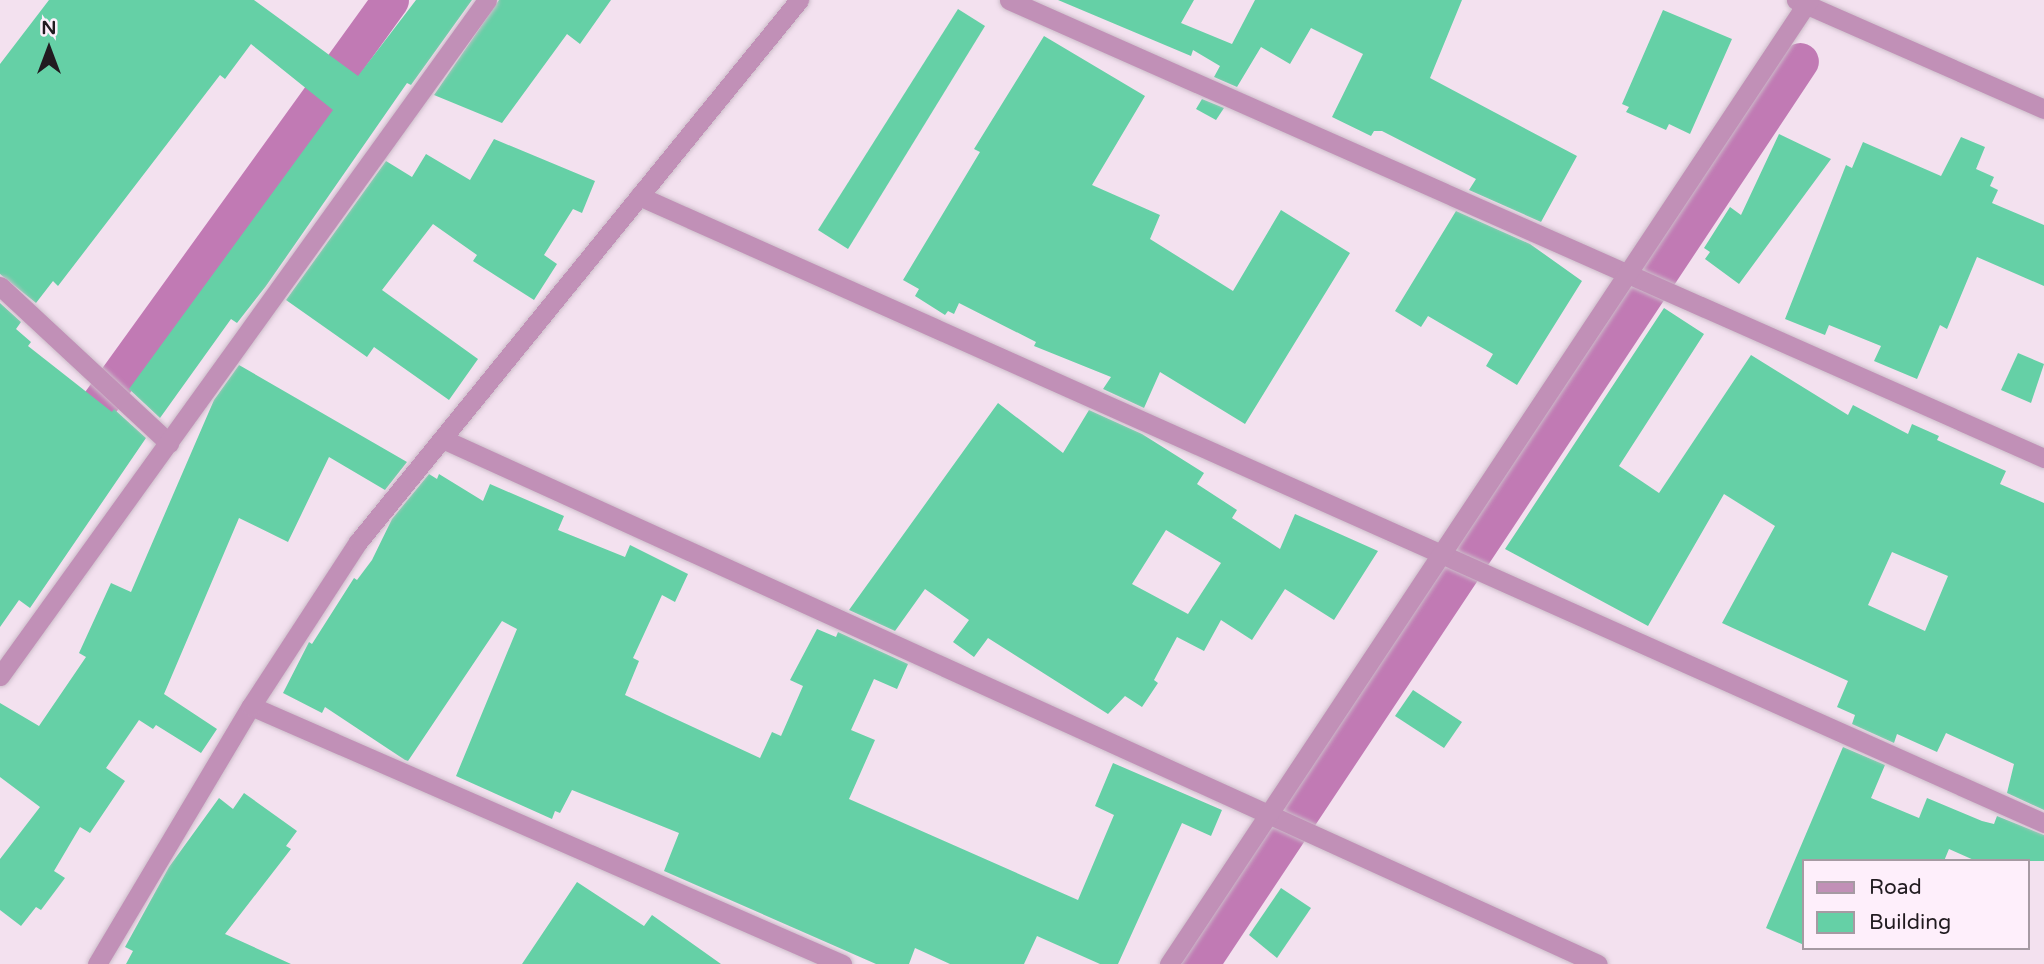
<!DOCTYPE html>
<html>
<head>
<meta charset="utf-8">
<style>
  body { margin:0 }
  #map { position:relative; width:2044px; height:964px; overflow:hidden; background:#f3e1ef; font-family:"Varela Round",sans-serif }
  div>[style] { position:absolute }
  .canal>* { height:37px; margin:-18.5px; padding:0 18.5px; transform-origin:18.5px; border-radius:18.5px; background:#c17ab4 }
  .building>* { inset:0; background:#65d0a6 }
  .roads { filter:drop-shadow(0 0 2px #cdbdca) drop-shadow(0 0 2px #cdbdca) }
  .minor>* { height:19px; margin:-9.5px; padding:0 9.5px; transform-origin:9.5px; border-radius:9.5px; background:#c190b7 }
  .tertiary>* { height:19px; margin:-9.5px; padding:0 9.5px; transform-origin:9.5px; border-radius:9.5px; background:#c190b7 }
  span { translate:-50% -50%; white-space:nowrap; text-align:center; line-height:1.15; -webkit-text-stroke:7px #feeffb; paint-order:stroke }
  .legend { position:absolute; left:1802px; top:859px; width:228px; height:91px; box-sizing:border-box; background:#feeffb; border:2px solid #a69aa3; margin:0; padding:9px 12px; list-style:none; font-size:21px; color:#211b20 }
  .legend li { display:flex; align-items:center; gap:14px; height:35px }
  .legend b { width:35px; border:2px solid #a69aa3 }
  .north { position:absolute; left:14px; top:14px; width:70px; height:70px; -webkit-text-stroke:5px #feeffb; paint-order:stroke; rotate:0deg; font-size:19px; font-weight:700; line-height:28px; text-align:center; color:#211b20 }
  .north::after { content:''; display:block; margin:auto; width:24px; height:32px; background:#211b20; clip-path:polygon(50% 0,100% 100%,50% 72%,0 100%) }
</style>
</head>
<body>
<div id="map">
  <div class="canal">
    <div style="left:71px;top:442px;width:545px;rotate:-54.18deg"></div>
    <div style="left:1200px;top:964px;width:1084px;rotate:-56.4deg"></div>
  </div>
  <div class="building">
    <div style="clip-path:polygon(49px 0,254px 0,358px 76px,416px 0,472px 0,411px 85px,407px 83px,266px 286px,237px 323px,231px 319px,160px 418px,129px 389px,333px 110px,251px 44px,225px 79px,220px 75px,58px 286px,53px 281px,36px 303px,0 274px,0 64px)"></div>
    <div style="clip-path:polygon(499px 0,611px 0,580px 44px,567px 34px,502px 123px,434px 95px)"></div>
    <div style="clip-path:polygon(1058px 0,1194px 0,1181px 23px,1232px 44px,1255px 0,1462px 0,1430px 78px,1577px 156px,1541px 222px,1469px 190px,1476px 179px,1382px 131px,1374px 131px,1371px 136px,1332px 117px,1363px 54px,1311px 28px,1290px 64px,1261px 47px,1237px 87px,1214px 77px,1220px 66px,1193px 50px,1191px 56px)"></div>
    <div style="clip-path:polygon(958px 9px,985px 26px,848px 249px,818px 230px)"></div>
    <div style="clip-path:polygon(1663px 10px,1732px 39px,1690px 134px,1669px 124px,1666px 130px,1626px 112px,1629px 107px,1622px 104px)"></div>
    <div style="clip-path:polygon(1044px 36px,1145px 96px,1092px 185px,1160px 215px,1150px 239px,1233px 291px,1281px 210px,1350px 253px,1245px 424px,1160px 372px,1144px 408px,1103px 389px,1111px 377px,1034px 346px,1036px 342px,959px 303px,954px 314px,948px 311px,945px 315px,915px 296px,919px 289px,903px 280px,980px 152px,974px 149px)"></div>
    <div style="clip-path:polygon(1202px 99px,1224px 108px,1216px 120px,1196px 109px)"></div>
    <div style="clip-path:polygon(1779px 134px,1831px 159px,1739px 284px,1705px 259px,1710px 252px,1704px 248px,1730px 207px,1741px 215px)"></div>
    <div style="clip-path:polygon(1961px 137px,1985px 147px,1976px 169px,1994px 177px,1990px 186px,1998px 190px,1992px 203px,2044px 225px,2044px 286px,1977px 257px,1947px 329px,1940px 325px,1917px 379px,1874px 361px,1881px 346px,1829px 325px,1825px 335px,1785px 319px,1846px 165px,1852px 168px,1863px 142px,1941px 176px)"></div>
    <div style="clip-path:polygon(494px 139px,595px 181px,582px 213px,573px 209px,544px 255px,557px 264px,534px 300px,473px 261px,477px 255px,433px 224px,382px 290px,478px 359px,449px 400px,374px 347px,367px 357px,286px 300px,386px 161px,412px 177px,426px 154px,470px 180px)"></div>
    <div style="clip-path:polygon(1456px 211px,1530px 244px,1582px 281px,1517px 385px,1486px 366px,1493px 354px,1428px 316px,1421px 327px,1395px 311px)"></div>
    <div style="clip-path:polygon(0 303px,21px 322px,16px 329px,31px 342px,28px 346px,112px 412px,114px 409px,146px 438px,30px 608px,19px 600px,0 627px)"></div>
    <div style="clip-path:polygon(evenodd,1664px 308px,1704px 334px,1619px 466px,1659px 493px,1751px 355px,1848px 415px,1853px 405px,1908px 434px,1912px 424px,1939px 436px,1937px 440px,2006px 471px,2000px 484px,2044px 503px,2044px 810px,2007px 793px,2014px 764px,1946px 733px,1937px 752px,1897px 734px,1894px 743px,1852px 724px,1855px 715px,1837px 707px,1848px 681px,1722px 623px,1775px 526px,1724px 494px,1648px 626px,1505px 549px,1664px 308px,1892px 552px,1948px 576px,1925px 631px,1868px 605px,1892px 552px)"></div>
    <div style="clip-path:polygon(2018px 353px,2044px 364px,2031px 403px,2001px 390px)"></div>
    <div style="clip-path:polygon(239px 365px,407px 462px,385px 490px,329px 457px,288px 542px,239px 518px,164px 694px,217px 729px,201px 753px,156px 725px,153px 729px,139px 720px,106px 768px,125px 781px,90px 833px,80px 827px,54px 871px,65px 878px,41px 910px,36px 907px,21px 926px,0 910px,0 859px,40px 807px,0 777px,0 703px,39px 726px,86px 657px,79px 653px,111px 583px,131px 592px,214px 400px)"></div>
    <div style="clip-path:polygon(evenodd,998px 403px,1063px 453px,1089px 410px,1142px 434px,1204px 473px,1197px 484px,1237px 510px,1232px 518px,1280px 549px,1295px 514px,1378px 551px,1334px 620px,1285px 589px,1252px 640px,1221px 620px,1204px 651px,1177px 637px,1154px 680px,1158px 683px,1142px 707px,1125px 696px,1108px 714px,988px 638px,974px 657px,953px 642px,969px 620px,925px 589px,895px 631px,849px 610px,998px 403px,1166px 530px,1221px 563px,1188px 614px,1132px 584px,1166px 530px)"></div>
    <div style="clip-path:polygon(429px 474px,437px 479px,439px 474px,483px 501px,490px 484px,564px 516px,558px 530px,625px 557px,630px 545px,688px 574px,675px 602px,662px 595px,633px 658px,639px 661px,625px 695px,667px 715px,760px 758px,772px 732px,781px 736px,803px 686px,790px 680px,817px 629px,836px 637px,838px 632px,908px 664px,897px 689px,874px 679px,851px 730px,875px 740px,849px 799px,1078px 900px,1114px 815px,1095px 806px,1113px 763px,1222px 810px,1211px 836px,1182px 823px,1118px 964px,1100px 964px,1037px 936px,1024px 964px,950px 964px,915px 948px,909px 964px,876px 964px,664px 871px,679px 833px,572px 790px,560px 813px,555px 811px,552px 819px,456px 776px,517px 629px,502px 621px,408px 761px,405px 760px,325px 707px,322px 713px,283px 693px,309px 642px,312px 644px,354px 578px,357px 580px,372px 560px,392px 519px)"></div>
    <div style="clip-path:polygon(1413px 690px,1462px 722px,1444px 748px,1395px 716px)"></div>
    <div style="clip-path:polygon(1843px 747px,1885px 765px,1871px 798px,1919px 818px,1927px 798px,1982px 821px,1994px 824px,1997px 816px,2044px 835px,2044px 861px,1976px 861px,1949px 849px,1944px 861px,1804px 861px,1804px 945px,1766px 928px)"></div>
    <div style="clip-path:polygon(244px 793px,297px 831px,286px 846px,291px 849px,225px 934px,291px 964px,126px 964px,133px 951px,125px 947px,169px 867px,219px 798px,233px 809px)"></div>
    <div style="clip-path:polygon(577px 882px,644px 926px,652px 915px,721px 964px,522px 964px)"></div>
    <div style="clip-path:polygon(1281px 888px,1311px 908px,1277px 958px,1249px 935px)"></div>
  </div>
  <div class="roads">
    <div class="minor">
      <div style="left:1009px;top:0;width:1132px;rotate:23.87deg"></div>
      <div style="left:639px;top:196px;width:1539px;rotate:24.05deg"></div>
      <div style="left:0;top:286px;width:231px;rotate:42.9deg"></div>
      <div style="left:445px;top:440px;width:1266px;rotate:24.44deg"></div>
      <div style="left:0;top:676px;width:833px;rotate:-54.23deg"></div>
      <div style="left:251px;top:706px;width:645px;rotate:23.58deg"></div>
      <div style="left:97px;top:964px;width:300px;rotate:-59.2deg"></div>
      <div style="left:251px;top:706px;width:196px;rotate:-56.9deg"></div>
      <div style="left:358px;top:542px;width:699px;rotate:-50.87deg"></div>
    </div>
    <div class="tertiary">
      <div style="left:1796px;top:0;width:271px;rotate:23.7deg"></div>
      <div style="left:1169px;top:964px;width:1157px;rotate:-56.42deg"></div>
    </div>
  </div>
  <ul class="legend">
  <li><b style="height:9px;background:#c190b7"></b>Road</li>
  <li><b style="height:19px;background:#65d0a6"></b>Building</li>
  </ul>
  <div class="north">N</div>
</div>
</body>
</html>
